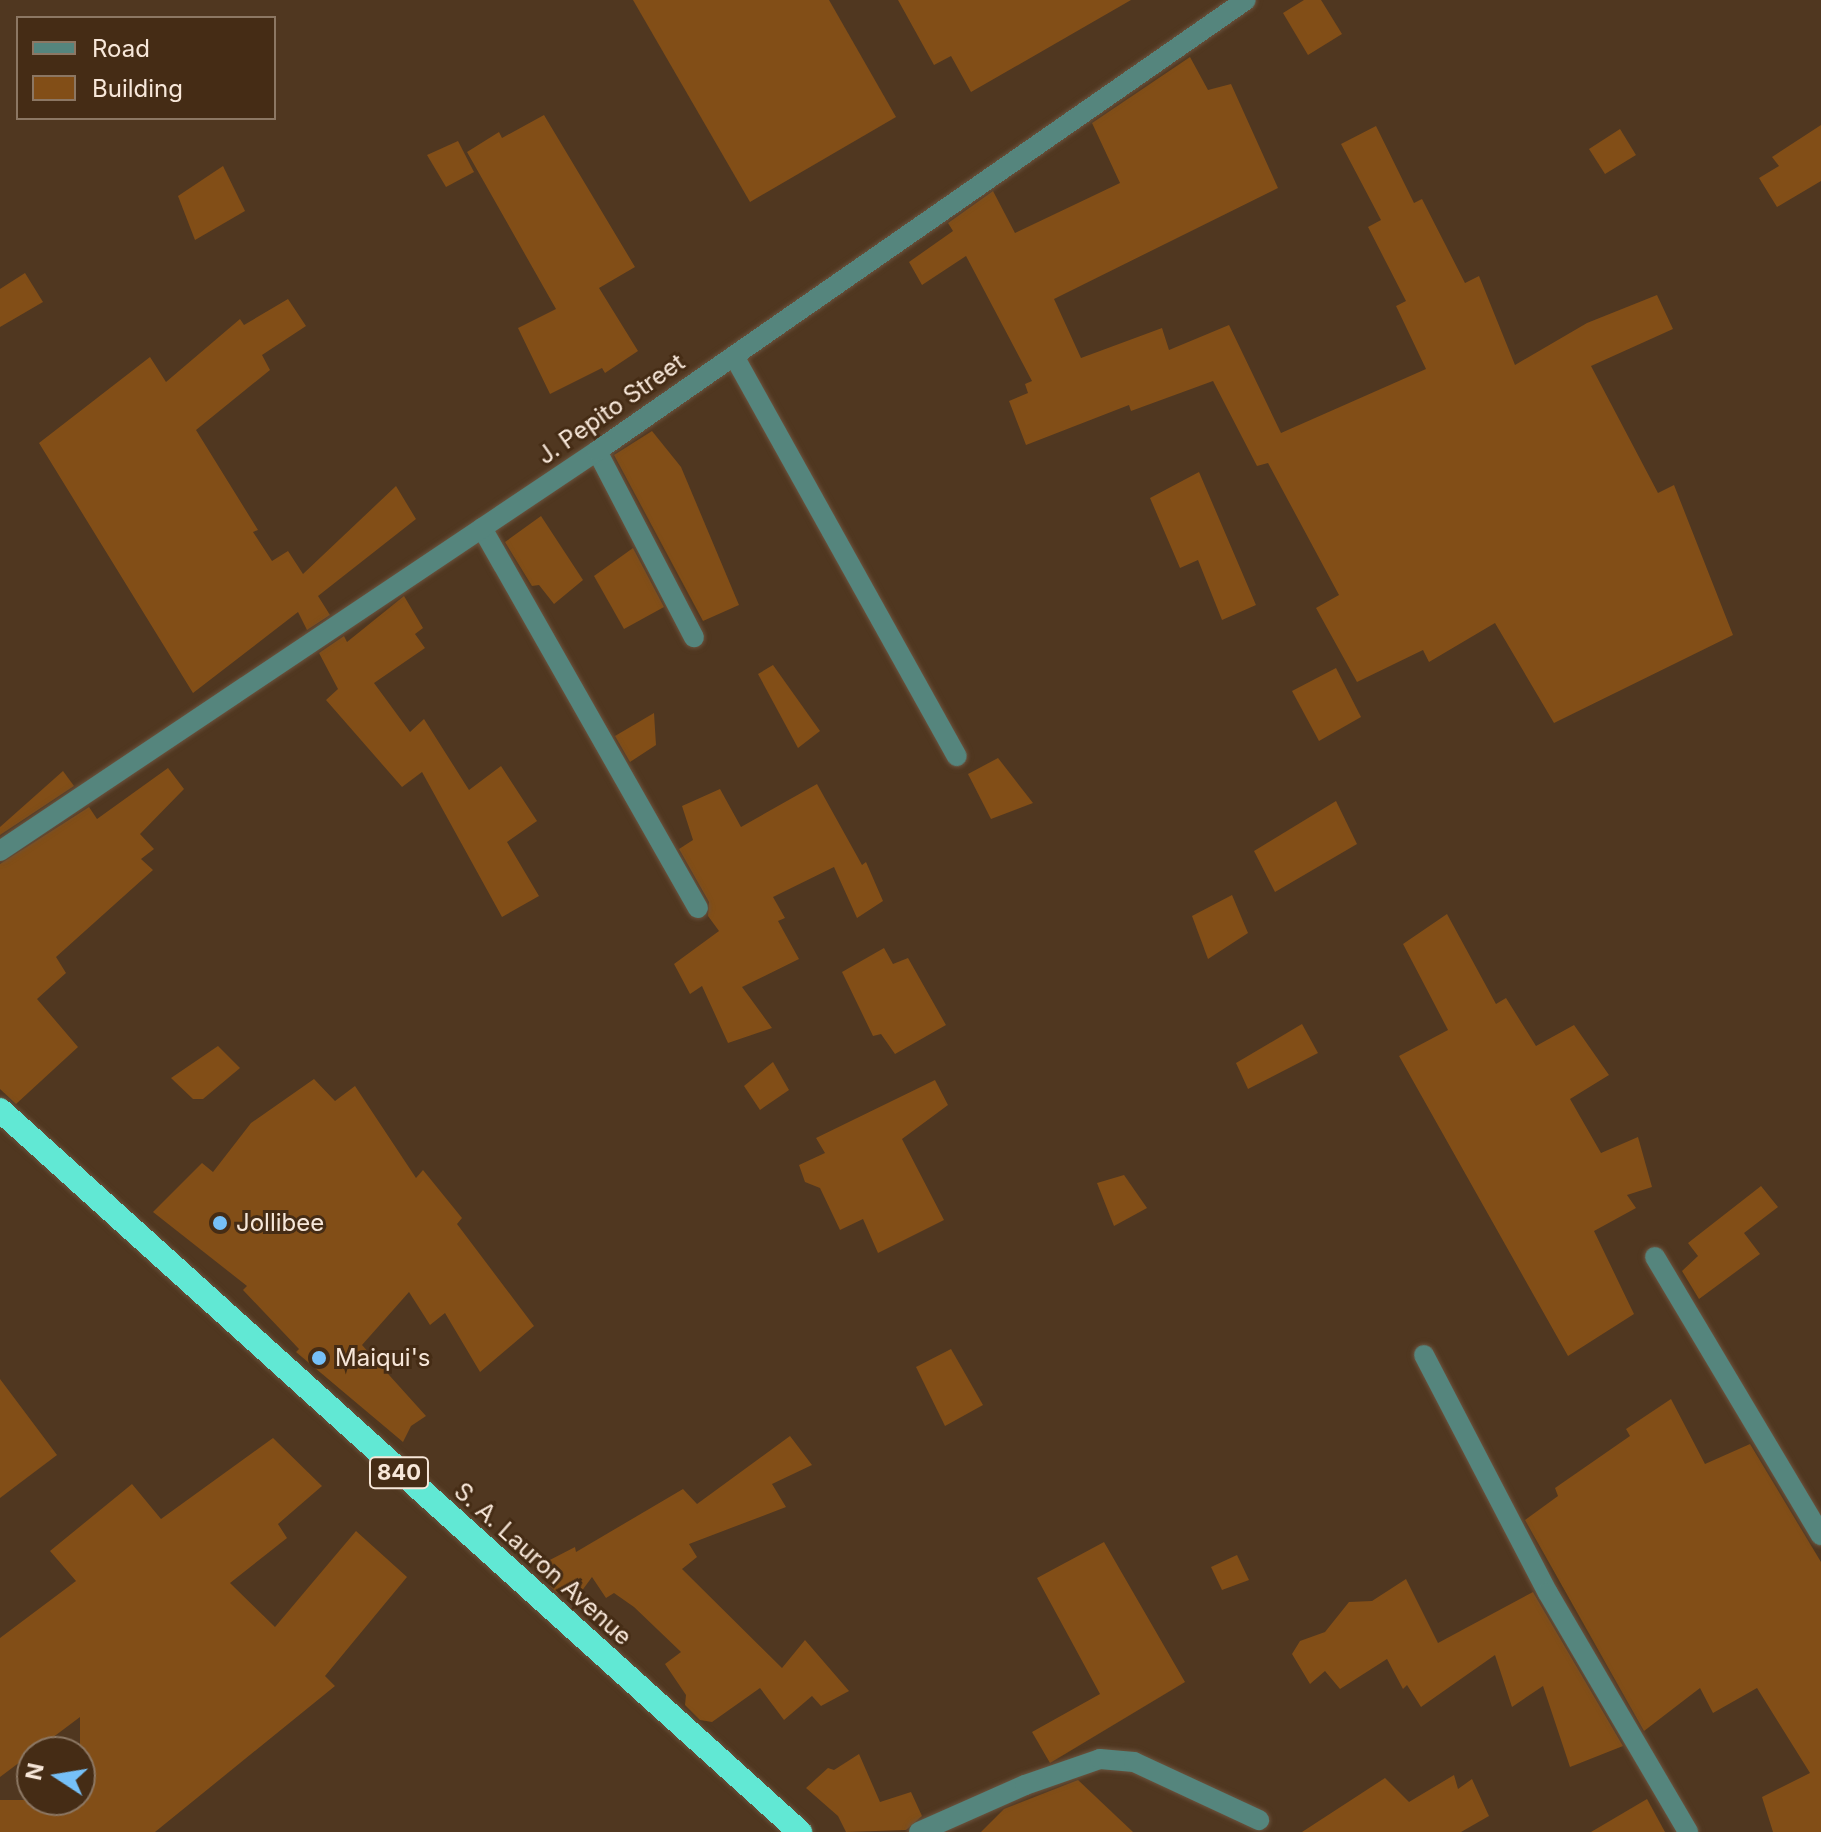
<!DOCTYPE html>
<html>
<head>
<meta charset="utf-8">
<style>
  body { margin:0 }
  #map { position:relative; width:1821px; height:1832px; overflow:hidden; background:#503720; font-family:Inter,sans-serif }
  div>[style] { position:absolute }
  .building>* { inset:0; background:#824e17 }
  .roads { filter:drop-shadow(0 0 2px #6b533e) drop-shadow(0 0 2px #6b533e) }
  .minor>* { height:20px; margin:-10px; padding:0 10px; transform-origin:10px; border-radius:10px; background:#55857d }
  .highway>* { height:24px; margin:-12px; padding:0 12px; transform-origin:12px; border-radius:12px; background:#61e8d4 }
  .dots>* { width:22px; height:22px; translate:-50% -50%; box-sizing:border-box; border:4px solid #452c15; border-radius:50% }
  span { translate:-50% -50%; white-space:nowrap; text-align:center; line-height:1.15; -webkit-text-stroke:6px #452c15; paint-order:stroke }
  .shield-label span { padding:2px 6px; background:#452c15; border:2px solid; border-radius:6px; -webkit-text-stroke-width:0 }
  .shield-label { font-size:22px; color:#f7e7d9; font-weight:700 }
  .street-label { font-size:24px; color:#f7e7d9 }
  .poi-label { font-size:24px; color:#f7e7d9 }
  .left { translate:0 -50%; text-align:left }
  .legend { position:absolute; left:16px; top:16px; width:260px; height:104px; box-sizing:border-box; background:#452c15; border:2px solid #8c7763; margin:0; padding:10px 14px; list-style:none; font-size:24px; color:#f7e7d9 }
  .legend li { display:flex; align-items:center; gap:16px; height:40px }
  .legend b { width:40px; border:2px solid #8c7763 }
  .north { position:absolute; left:16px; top:1736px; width:80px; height:80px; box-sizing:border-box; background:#452c15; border:2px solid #8c7763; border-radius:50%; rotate:282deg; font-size:22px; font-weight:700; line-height:32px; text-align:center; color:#f7e7d9 }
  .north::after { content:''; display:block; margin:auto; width:28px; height:36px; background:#76c0f7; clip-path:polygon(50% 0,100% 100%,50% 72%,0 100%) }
</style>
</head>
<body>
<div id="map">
  <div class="building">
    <div style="clip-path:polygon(633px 0,829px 0,896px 117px,750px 202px)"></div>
    <div style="clip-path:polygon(898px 0,1131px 0,971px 92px,951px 56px,934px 65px)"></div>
    <div style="clip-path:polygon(1304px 0,1321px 0,1342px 34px,1308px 55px,1283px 13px)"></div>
    <div style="clip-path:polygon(1190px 57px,1208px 90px,1231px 84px,1278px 188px,1054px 299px,1081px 358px,1162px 328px,1169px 350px,1229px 325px,1281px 433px,1426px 369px,1396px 306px,1406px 301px,1368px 227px,1381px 220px,1341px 144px,1376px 126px,1414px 203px,1422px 199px,1465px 283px,1479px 276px,1515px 365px,1587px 323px,1657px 295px,1673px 329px,1591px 366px,1658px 493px,1674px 485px,1733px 635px,1554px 723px,1495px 623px,1429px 662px,1423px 650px,1357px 682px,1316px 608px,1339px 595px,1268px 463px,1257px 466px,1213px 381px,1131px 411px,1129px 405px,1026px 445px,1009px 401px,1028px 393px,1025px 384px,1032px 381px,966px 256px,922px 285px,909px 262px,953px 231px,948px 223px,993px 191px,1015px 233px,1120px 183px,1092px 123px)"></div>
    <div style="clip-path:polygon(544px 115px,635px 267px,599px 288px,638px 351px,605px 373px,602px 368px,550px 394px,518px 328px,556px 309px,467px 152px,499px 132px,502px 138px)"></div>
    <div style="clip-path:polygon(1821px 125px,1821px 181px,1777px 207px,1759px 178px,1779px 166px,1772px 157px)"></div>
    <div style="clip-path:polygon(1620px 129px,1636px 155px,1605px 174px,1589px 149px)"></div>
    <div style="clip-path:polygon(458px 141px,474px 172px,446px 187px,427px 155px)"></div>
    <div style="clip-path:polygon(223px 166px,245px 211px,195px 240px,178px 196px)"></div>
    <div style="clip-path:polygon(25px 273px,43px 302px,0 327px,0 289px)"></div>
    <div style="clip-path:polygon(288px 299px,306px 326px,262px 355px,270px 370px,196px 430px,258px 530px,253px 532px,272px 561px,288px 551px,303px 574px,396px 486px,416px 519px,318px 596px,330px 615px,307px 630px,298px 612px,193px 693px,39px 443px,150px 357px,166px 382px,240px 319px,244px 325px)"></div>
    <div style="clip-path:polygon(652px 431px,681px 467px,739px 605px,703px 621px,614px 455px)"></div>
    <div style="clip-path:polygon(1199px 472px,1256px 605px,1222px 620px,1198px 560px,1180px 568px,1150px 498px)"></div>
    <div style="clip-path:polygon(541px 516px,583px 580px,554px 604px,539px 585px,532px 586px,505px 542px)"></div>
    <div style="clip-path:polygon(633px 548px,664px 607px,624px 629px,594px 576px)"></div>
    <div style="clip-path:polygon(404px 596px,423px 628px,415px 634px,425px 648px,374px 683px,410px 732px,424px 719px,469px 790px,501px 766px,537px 821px,507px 842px,539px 896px,502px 917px,422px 772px,402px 787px,326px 700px,338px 689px,319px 653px,344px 636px,347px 642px)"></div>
    <div style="clip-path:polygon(773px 665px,820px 731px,798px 748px,758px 674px)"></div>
    <div style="clip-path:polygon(1336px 668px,1361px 717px,1319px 741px,1292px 691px)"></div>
    <div style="clip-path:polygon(654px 713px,656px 745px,630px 762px,615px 736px)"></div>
    <div style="clip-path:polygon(998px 758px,1033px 803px,991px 819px,968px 774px)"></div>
    <div style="clip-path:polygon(168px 768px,184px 789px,140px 834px,154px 849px,141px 859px,153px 870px,56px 957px,66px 973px,37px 999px,78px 1047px,16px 1104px,0 1089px,0 864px,89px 807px,97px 819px)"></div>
    <div style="clip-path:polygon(63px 771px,74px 786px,0 835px,0 827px)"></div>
    <div style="clip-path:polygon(817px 784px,862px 865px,866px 862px,883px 901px,857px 918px,834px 867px,773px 897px,785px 918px,778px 921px,799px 959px,742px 987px,772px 1028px,728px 1043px,702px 986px,690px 994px,674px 964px,719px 931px,708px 916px,709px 902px,679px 849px,693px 840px,682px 806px,720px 789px,741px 827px)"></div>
    <div style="clip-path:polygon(1336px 801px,1357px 844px,1275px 892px,1254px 851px)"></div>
    <div style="clip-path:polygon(1232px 895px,1248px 933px,1208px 959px,1192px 916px)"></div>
    <div style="clip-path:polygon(1447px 914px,1496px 1004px,1506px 998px,1536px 1046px,1574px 1025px,1609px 1075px,1570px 1099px,1601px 1153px,1638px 1137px,1652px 1187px,1627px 1195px,1636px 1208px,1594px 1231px,1634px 1314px,1568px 1356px,1399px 1056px,1448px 1030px,1403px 944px)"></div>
    <div style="clip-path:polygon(884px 948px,893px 964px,908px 958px,946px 1025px,895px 1054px,881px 1034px,873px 1036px,842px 972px)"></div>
    <div style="clip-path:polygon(1302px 1024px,1318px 1053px,1248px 1089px,1236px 1063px)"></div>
    <div style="clip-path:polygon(218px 1046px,240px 1068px,203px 1099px,193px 1099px,171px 1078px)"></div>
    <div style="clip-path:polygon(773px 1062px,789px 1090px,760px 1110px,744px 1086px)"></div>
    <div style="clip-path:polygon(314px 1079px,335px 1101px,355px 1086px,416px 1178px,423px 1170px,462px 1218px,457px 1224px,534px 1326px,480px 1372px,445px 1313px,430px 1325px,409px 1292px,362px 1345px,426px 1416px,411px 1426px,403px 1442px,296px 1352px,299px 1349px,243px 1290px,247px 1286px,153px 1212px,202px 1163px,213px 1172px,251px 1123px)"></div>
    <div style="clip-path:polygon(935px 1080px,948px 1105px,902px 1139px,944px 1220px,878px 1253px,863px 1219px,840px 1230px,820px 1188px,805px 1182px,799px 1165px,825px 1153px,816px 1138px)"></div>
    <div style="clip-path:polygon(1124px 1175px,1147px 1208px,1114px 1226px,1097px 1183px)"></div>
    <div style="clip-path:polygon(1761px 1186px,1778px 1207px,1744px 1233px,1760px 1254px,1699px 1299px,1682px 1271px,1698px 1256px,1688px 1243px)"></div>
    <div style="clip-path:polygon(951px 1349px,983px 1405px,945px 1426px,916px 1367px)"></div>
    <div style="clip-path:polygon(0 1379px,57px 1455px,0 1498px)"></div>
    <div style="clip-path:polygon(1671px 1399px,1705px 1464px,1750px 1444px,1821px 1562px,1821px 1832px,1773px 1832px,1762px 1797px,1810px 1773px,1757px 1688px,1713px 1713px,1700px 1688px,1644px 1731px,1525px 1520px,1558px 1496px,1555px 1488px,1630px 1436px,1626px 1429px)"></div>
    <div style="clip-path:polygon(790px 1436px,812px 1465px,772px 1484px,786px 1507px,689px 1544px,697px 1557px,682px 1569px,782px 1668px,805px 1640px,849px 1691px,821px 1706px,812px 1696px,784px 1720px,760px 1688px,712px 1722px,700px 1720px,685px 1705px,686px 1695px,665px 1664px,681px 1652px,634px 1607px,614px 1593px,606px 1598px,592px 1577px,573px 1603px,564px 1587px,557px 1593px,550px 1586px,542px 1564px,575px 1547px,576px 1552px,683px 1489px,697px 1504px)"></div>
    <div style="clip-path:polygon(273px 1438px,322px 1486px,278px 1524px,287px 1538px,230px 1583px,275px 1627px,356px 1531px,407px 1577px,325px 1676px,335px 1686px,155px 1832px,0 1832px,0 1800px,80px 1800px,80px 1717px,0 1777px,0 1638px,76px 1581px,50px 1551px,132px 1484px,161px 1519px)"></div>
    <div style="clip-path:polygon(1104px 1542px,1185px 1682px,1050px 1763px,1032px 1732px,1100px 1694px,1037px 1578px)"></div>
    <div style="clip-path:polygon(1237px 1555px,1249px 1580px,1222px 1590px,1211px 1567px)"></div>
    <div style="clip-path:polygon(1406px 1579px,1438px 1643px,1533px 1592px,1623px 1746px,1570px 1767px,1543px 1686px,1512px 1707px,1495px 1655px,1421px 1707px,1407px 1685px,1403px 1689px,1387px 1659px,1340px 1689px,1325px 1671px,1310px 1684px,1292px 1654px,1300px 1641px,1325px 1632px,1349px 1602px,1372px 1601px)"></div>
    <div style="clip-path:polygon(859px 1754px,880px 1802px,911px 1792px,922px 1816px,906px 1830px,846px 1832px,838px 1816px,806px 1788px,828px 1768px,834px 1770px)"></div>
    <div style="clip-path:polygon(1454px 1775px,1458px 1789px,1472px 1779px,1489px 1816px,1461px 1832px,1302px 1832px,1385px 1778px,1409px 1802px)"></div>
    <div style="clip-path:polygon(1078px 1780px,1133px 1832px,981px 1832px,1004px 1809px)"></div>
    <div style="clip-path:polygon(1647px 1799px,1665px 1832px,1591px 1832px)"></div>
  </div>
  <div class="roads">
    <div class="minor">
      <div style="left:734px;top:356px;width:458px;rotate:60.9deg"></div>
      <div style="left:597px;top:451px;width:210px;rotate:62.5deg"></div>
      <div style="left:482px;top:528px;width:437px;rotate:60.4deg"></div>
      <div style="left:0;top:851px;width:719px;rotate:-33.82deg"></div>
      <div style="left:597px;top:451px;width:790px;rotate:-34.8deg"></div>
      <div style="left:1655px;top:1257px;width:324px;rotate:59.2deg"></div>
      <div style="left:1424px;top:1355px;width:268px;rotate:62.5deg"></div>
      <div style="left:1548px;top:1593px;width:277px;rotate:59.6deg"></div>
      <div style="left:919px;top:1832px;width:116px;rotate:-23.9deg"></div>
      <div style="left:1025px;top:1785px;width:79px;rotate:-19.1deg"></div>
      <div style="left:1100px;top:1759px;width:34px;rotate:5deg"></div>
      <div style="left:1134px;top:1762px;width:138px;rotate:24.9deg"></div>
    </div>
    <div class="highway">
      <div style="left:0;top:1110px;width:1078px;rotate:42.07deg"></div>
    </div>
  </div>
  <div class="dots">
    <div style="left:220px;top:1223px;background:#76c0f7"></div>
    <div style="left:319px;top:1358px;background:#76c0f7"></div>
  </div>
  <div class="shield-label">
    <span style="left:399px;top:1473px">840</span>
  </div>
  <div class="street-label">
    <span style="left:611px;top:409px;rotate:-35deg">J. Pepito Street</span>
    <span style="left:543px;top:1564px;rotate:42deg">S. A. Lauron Avenue</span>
  </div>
  <div class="poi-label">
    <span class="left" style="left:236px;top:1223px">Jollibee</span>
    <span class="left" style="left:335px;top:1358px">Maiqui's</span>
  </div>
  <ul class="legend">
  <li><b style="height:10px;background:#55857d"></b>Road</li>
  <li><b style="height:22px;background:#824e17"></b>Building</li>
  </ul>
  <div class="north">N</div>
</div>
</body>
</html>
